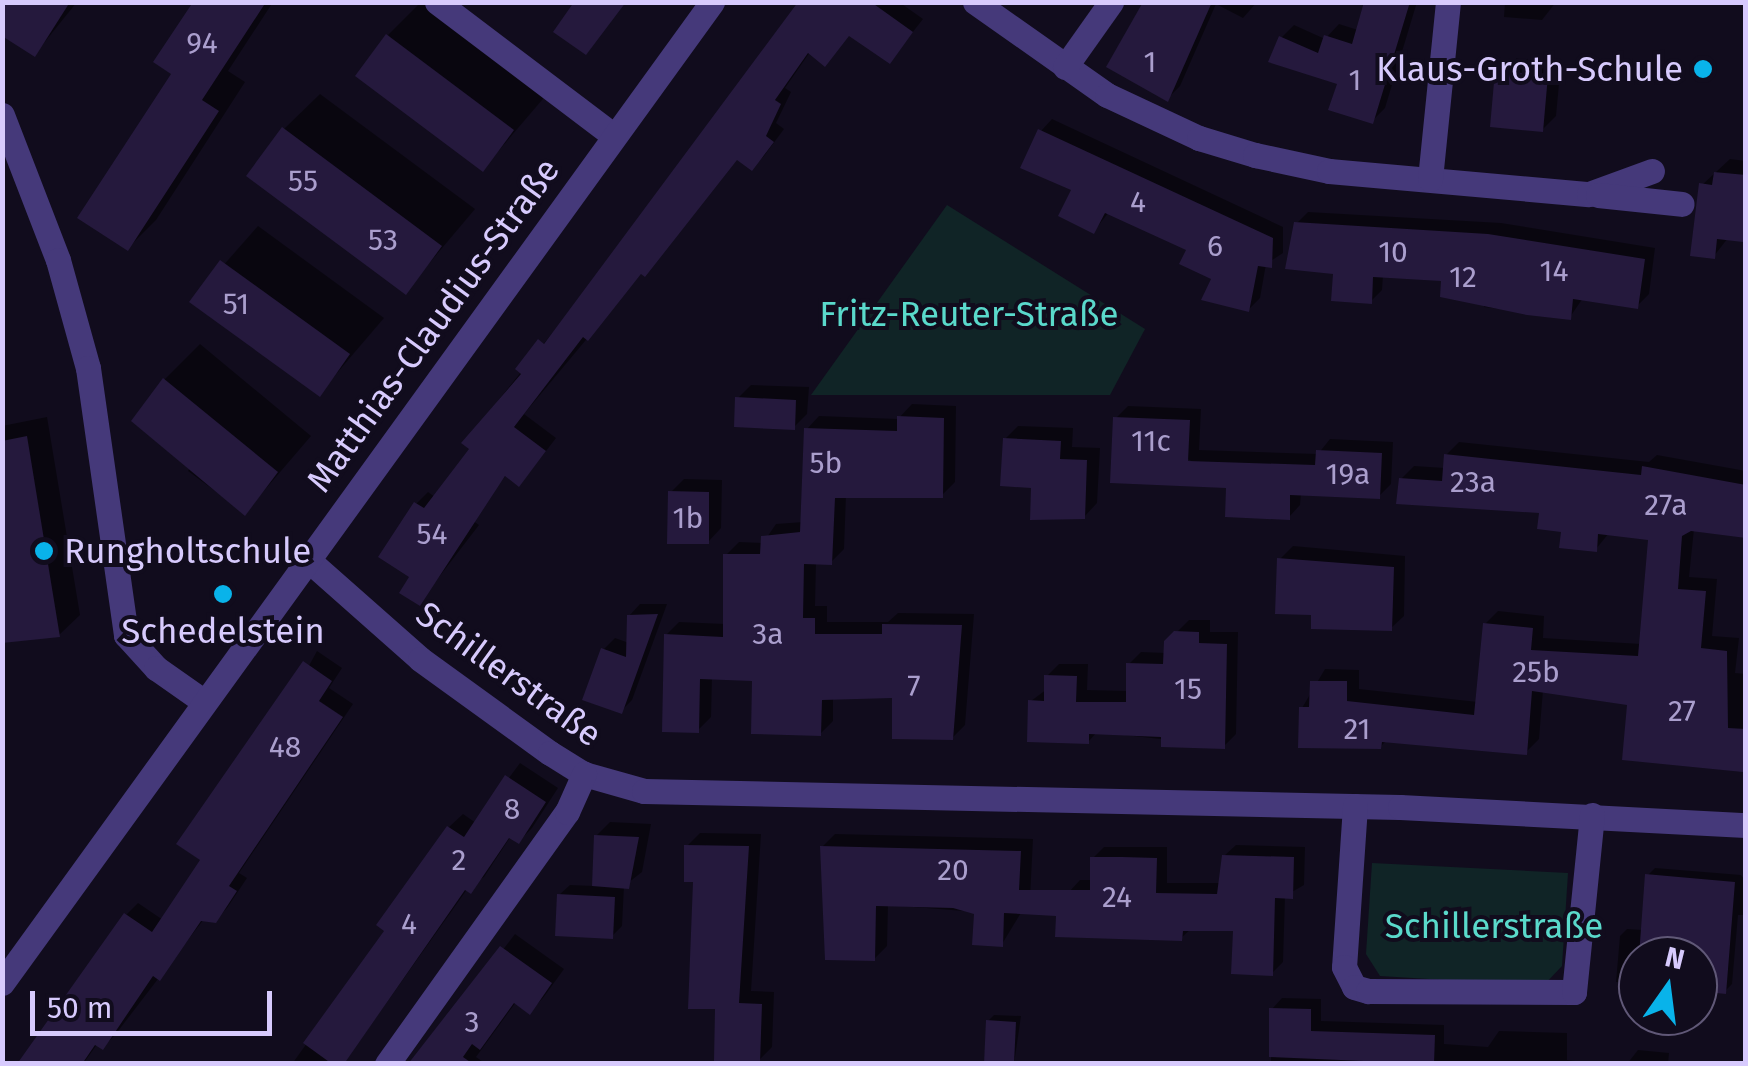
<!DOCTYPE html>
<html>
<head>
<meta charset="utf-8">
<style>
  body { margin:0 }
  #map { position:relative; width:1748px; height:1066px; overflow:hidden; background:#110c1d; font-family:"Fira Sans",sans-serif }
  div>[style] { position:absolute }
  .green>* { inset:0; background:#102426 }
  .shadow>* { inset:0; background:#0007 }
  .building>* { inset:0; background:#25193d }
  .minor>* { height:25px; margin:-12.5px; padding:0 12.5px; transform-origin:12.5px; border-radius:12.5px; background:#45397a }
  .tertiary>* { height:25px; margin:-12.5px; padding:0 12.5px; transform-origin:12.5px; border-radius:12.5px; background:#45397a }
  .dots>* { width:28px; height:28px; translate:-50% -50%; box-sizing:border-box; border:5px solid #110c1d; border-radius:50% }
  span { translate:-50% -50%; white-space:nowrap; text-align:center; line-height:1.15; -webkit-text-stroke:8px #110c1d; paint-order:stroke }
  .number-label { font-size:30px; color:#aa9ecd }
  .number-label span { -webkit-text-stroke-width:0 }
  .poi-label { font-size:35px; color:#d7cafd }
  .right { translate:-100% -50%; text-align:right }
  .left { translate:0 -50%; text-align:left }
  .park-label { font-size:35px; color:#5ad9cb }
  .street-label { font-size:35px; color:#d7cafd }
  .frame { position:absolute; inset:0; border:5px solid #d7cafd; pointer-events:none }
  .north { position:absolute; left:1618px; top:936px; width:100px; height:100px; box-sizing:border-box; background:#110c1d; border:2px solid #605877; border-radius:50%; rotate:14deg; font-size:28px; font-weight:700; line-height:40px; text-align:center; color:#d7cafd }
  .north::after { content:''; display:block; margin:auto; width:35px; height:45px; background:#09b3ea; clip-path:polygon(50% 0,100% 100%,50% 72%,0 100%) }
  .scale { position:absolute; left:30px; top:991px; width:242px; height:45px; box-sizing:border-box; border:5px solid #d7cafd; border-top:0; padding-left:12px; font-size:30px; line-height:35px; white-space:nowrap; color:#d7cafd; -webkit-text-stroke:8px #110c1d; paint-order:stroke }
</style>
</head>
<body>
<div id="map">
  <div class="green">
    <div style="clip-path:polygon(947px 205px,1145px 329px,1110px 395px,811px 395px)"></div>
    <div style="clip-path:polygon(1372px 863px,1568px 873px,1562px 966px,1543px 986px,1380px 976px,1366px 954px)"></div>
  </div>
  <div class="shadow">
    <div style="clip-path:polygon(9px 2px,77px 2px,35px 54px)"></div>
    <div style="clip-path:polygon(195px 2px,273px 2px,228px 71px,245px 82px,156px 220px,128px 248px)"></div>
    <div style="clip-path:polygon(421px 2px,548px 93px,483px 169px,388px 35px)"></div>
    <div style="clip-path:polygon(800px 2px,899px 2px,923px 19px,890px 61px,850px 34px,810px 52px,785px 88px,791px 92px,776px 123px,784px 129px,764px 156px,752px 168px,738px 158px,524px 414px,556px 438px,530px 472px,507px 474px,472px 520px,479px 525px,419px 603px,412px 576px,416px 504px,428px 492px,435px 497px,472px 448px,465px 442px,626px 241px)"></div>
    <div style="clip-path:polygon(1149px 2px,1257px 2px,1243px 18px,1216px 4px,1180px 86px,1168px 98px)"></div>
    <div style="clip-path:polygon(1366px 2px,1417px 2px,1385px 108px,1372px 121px,1340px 82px,1281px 38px,1294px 25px,1325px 39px,1339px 24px,1358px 30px)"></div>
    <div style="clip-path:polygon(1505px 2px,1556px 2px,1542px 20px,1504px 17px)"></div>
    <div style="clip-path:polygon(1511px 58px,1561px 62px,1556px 116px,1542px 130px,1498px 72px)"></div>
    <div style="clip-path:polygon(320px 94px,475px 209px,405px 292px,284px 129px)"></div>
    <div style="clip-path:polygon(1052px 119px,1283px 227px,1283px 253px,1266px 264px,1260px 298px,1248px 310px,1189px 248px,1109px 212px,1094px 231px,1041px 131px)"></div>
    <div style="clip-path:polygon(1730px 159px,1746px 161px,1746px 236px,1728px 238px,1714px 256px,1702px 185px)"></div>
    <div style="clip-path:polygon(1308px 212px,1501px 223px,1655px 248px,1649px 294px,1637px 306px,1583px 298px,1570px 317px,1484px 307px,1485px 298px,1444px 279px,1383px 275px,1382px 290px,1371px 301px,1296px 224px)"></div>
    <div style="clip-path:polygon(258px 226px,384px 318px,319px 394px,192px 301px)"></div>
    <div style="clip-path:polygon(200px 344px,311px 436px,245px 513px,188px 471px,193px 464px,164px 380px)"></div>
    <div style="clip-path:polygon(751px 385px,809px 387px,807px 414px,794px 427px,738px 398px)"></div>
    <div style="clip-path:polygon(912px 404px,956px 406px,955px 482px,942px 495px,846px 495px,844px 549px,831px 562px,816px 562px,815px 606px,827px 606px,827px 622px,888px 622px,898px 613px,974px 614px,965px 725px,952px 738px,895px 696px,833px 697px,833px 721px,820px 734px,754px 678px,712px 677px,711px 717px,698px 730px,666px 635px,679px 622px,725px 624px,726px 555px,739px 542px,763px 543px,776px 524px,803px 522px,807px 429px,819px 416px,898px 419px)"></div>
    <div style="clip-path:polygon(1128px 406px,1201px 409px,1199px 450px,1318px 454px,1330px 439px,1393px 442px,1391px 484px,1379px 496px,1301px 493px,1300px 505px,1289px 517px,1116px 418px)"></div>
    <div style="clip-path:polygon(47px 417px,80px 615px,59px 635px,2px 641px,2px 426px)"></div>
    <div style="clip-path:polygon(1018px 426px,1073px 428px,1072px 447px,1100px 448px,1097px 503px,1084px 517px,1034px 486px,1005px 439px)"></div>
    <div style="clip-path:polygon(1459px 442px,1649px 462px,1657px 455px,1746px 471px,1746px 536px,1694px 529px,1689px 577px,1717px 579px,1712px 636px,1739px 638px,1735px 673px,1746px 674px,1742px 770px,1630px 702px,1543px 690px,1539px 739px,1526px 752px,1387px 740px,1380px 747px,1302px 708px,1325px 669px,1359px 670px,1359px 689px,1478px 702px,1485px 624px,1498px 611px,1544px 616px,1543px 638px,1641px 644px,1651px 538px,1609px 533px,1596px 549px,1541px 510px,1401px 479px,1414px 466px,1445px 468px,1446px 455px)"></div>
    <div style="clip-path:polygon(684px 479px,722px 480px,721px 528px,708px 542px,670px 493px)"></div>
    <div style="clip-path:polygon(1293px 546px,1405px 556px,1404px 616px,1391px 628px,1314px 612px,1280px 559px)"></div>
    <div style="clip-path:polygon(640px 604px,667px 604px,632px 700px,621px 711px,604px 649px,615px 638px,629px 643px,629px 616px)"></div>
    <div style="clip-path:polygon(1189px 620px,1210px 620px,1210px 632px,1238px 632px,1236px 734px,1224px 746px,1097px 732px,1088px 742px,1031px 701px,1047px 689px,1047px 676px,1059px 664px,1088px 664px,1087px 690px,1128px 691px,1129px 664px,1141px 652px,1166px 653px,1167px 642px)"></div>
    <div style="clip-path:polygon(317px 651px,342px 668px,329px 688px,353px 704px,239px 873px,247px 878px,227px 908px,215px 921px,204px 919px,115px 1035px,103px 1047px,98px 1043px,83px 1064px,20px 1064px,126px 915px,138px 903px,163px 920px,204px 859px)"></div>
    <div style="clip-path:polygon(520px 763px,558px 788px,532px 828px,519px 841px,511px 836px,484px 877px,468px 888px,343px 1064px,292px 1064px,388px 930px,380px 924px,449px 827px,463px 814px,476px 823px)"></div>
    <div style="clip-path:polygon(610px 822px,651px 824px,642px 872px,624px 886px,622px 926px,612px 936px,559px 895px,570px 885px,594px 886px,596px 836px)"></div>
    <div style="clip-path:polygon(700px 833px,761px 834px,751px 991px,774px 992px,772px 1047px,759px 1060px,717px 1007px,687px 846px)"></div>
    <div style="clip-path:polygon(835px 834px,1033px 839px,1030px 898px,1002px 944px,977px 912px,888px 905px,887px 946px,874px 959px,822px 847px)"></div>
    <div style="clip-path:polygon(1236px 845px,1305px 847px,1304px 885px,1285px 896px,1283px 962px,1272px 973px,1235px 929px,1191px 929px,1181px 938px,1069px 892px,1080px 880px,1092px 880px,1093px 858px,1104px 847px,1167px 847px,1167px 883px,1221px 883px,1224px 856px)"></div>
    <div style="clip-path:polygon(1655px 868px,1741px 875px,1746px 882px,1746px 915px,1738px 915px,1732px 984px,1725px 991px,1698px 989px,1698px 956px,1638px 956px,1638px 984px,1616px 982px,1620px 936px,1627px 929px,1643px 930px,1648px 875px)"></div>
    <div style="clip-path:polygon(515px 934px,564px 969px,543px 998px,530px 1011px,516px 1002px,476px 1057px,486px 1064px,416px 1064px)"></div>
    <div style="clip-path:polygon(1282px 998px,1321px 999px,1321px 1021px,1444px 1025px,1444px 1044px,1488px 1047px,1499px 1031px,1567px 1033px,1567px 1060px,1598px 1064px,1271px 1064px,1272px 1009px)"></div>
    <div style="clip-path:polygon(994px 1015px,1021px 1016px,1014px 1064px,986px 1064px,988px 1021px)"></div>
    <div style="clip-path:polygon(1638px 1050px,1669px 1053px,1668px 1064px,1627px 1064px)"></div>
  </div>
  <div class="building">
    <div style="clip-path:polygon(2px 2px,70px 2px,35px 57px,2px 36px)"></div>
    <div style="clip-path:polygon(193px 2px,266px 2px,202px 100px,219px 111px,128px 251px,77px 218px,171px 74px,153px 62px)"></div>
    <div style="clip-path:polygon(574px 2px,626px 2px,586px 55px,553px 32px)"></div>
    <div style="clip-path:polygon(798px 2px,871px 2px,913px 32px,890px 64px,849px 36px,825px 67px,808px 53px,775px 100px,781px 104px,766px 136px,774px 142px,752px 171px,737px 160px,645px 277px,641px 274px,588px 341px,583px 337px,514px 427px,546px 451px,519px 487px,505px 476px,420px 606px,399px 593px,409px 577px,378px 557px,414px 502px,424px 508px,469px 449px,461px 443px,521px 374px,515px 369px,538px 339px,544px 344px)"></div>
    <div style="clip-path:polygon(1143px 2px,1212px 2px,1168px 102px,1106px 67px)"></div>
    <div style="clip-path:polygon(1364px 2px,1410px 2px,1373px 124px,1328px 110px,1337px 84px,1268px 62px,1279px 36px,1318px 53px,1324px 35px,1352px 44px)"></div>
    <div style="clip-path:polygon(386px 34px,514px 130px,483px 172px,355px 76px)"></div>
    <div style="clip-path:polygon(1495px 71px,1548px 75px,1543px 132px,1490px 127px)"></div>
    <div style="clip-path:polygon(282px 127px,442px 246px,406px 295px,246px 176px)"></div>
    <div style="clip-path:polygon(1038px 129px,1273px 238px,1272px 268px,1258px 266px,1249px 312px,1201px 300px,1211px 279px,1179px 264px,1186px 250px,1105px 213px,1094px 234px,1058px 216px,1071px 190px,1020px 168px)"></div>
    <div style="clip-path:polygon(1714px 172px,1746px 175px,1743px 242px,1717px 239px,1715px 259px,1690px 256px,1699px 183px,1712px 185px)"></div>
    <div style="clip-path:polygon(1294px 222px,1488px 234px,1645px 259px,1638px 309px,1573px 299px,1571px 320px,1527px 315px,1440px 297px,1441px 281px,1373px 277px,1372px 304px,1331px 301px,1333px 274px,1285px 269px)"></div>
    <div style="clip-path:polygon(220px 260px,350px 354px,320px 397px,189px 302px)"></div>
    <div style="clip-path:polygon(163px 378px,278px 472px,245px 516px,131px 421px)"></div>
    <div style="clip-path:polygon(735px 397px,796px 400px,795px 430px,734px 427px)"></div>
    <div style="clip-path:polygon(897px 416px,944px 418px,943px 498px,835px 498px,832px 565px,804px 564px,803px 618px,815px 618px,815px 634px,882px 634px,882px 624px,962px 625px,953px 740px,892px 739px,892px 698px,822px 700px,821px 736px,751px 734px,752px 681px,700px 679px,699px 733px,662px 732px,664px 634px,723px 637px,723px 554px,760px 554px,761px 536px,800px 532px,804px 428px,897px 431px)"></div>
    <div style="clip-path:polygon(1113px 417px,1190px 420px,1188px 461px,1315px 465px,1316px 450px,1382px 453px,1380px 499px,1290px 495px,1290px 520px,1225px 517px,1226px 488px,1110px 483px)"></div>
    <div style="clip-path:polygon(27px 436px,60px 637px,2px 643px,2px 441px)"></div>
    <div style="clip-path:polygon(1003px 438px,1061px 441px,1060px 459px,1087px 460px,1085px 519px,1030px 520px,1031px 488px,1000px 486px)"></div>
    <div style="clip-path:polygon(1444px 454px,1641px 475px,1642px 466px,1746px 485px,1746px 538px,1691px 531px,1682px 536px,1678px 589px,1706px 591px,1701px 648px,1727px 651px,1728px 728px,1746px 729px,1743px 772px,1622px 760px,1627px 705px,1532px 691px,1527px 755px,1382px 742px,1381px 749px,1298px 748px,1299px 707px,1309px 707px,1310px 681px,1347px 681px,1347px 701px,1474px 715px,1483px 623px,1533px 628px,1531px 650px,1638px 656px,1648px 540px,1598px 534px,1597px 552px,1559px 548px,1561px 532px,1537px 529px,1539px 513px,1396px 504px,1399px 478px,1442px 481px)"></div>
    <div style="clip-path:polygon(668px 491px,709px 492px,709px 544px,667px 544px)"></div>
    <div style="clip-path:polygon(1277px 558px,1394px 567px,1392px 631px,1311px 629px,1311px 615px,1275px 614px)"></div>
    <div style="clip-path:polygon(658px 614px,622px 714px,582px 700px,601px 648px,626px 657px,627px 615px)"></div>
    <div style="clip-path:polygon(1174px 631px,1199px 632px,1199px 643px,1227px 644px,1225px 749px,1161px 747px,1161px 737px,1089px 734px,1089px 744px,1027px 742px,1028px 700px,1044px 701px,1044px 675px,1077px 676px,1076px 702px,1126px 702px,1126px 663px,1163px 664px,1164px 641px)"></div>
    <div style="clip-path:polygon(303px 661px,332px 681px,319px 701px,343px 717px,229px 886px,237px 891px,216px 923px,201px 921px,160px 981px,153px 976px,103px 1050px,95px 1045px,82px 1064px,17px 1064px,124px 913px,152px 932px,200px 860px,176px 844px)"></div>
    <div style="clip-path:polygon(505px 775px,546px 802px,519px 844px,509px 838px,471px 894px,465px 890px,344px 1064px,332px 1064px,303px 1043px,384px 931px,376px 925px,447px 826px,464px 837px)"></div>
    <div style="clip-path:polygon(594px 835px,639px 837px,629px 889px,592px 886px)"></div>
    <div style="clip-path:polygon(684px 845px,749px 846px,739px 1003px,762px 1004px,760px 1063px,714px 1061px,715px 1009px,688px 1009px,693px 882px,684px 882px)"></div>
    <div style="clip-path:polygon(820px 846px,1021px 851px,1019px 890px,1090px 890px,1090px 857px,1122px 857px,1157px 858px,1156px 893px,1217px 894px,1222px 855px,1294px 857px,1293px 899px,1275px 898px,1273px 976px,1231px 974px,1233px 931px,1183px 931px,1182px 941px,1055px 937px,1056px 916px,1004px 913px,1003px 947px,972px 945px,974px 914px,953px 908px,876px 906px,875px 961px,825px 960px)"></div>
    <div style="clip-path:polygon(1645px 874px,1735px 882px,1726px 994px,1698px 991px,1698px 956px,1639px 956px)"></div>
    <div style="clip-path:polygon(557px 894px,615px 897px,613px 939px,555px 936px)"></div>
    <div style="clip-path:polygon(500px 946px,552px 983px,530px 1015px,514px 1003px,480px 1050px,472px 1044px,463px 1057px,473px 1064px,408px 1064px)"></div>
    <div style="clip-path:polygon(1269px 1008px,1311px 1009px,1311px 1031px,1435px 1035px,1434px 1064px,1269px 1057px)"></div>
    <div style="clip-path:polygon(986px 1020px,1016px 1022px,1014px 1064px,984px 1064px)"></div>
  </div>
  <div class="minor">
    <div style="left:437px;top:2px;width:222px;rotate:37.1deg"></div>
    <div style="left:975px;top:2px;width:161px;rotate:35.2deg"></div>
    <div style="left:1107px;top:95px;width:102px;rotate:25.1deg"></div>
    <div style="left:1199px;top:138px;width:59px;rotate:16.9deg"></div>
    <div style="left:1255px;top:155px;width:76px;rotate:12.2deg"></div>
    <div style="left:1329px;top:171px;width:261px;rotate:5.1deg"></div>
    <div style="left:1589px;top:194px;width:67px;rotate:-20.1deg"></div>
    <div style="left:1065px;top:67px;width:80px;rotate:-54.7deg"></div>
    <div style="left:2px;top:115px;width:155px;rotate:68.9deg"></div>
    <div style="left:58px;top:260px;width:112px;rotate:74.5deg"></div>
    <div style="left:88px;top:368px;width:270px;rotate:81.9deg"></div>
    <div style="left:126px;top:635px;width:45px;rotate:47.7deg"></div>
    <div style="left:156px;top:668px;width:57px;rotate:35.1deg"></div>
    <div style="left:1430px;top:179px;width:178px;rotate:-84.2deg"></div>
    <div style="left:1598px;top:195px;width:84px;rotate:6.1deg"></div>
    <div style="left:306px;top:558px;width:152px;rotate:41.5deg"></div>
    <div style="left:420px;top:659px;width:160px;rotate:35.9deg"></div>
    <div style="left:550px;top:753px;width:40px;rotate:32deg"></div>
    <div style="left:584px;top:774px;width:62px;rotate:15.8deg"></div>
    <div style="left:644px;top:791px;width:756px;rotate:1.21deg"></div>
    <div style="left:1400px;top:807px;width:346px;rotate:3deg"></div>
    <div style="left:1355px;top:806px;width:161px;rotate:93.9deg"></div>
    <div style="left:1344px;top:967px;width:22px;rotate:63deg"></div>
    <div style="left:1354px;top:987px;width:15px;rotate:16deg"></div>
    <div style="left:1368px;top:991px;width:206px;rotate:0.3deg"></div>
    <div style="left:1574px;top:992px;width:178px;rotate:-84.2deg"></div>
    <div style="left:387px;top:1064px;width:310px;rotate:-54.5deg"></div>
    <div style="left:567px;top:812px;width:42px;rotate:-65.9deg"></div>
  </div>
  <div class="tertiary">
    <div style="left:2px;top:983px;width:1211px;rotate:-54.1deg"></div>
  </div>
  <div class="dots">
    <div style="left:1703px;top:69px;background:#09b3ea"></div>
    <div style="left:44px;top:551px;background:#09b3ea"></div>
    <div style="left:223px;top:594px;background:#09b3ea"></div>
  </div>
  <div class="number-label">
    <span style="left:202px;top:43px">94</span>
    <span style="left:1150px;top:62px">1</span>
    <span style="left:1355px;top:80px">1</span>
    <span style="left:303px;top:181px">55</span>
    <span style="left:1138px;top:202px">4</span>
    <span style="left:383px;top:240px">53</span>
    <span style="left:1215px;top:246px">6</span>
    <span style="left:1393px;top:252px">10</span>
    <span style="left:1554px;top:271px">14</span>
    <span style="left:1463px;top:277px">12</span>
    <span style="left:236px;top:304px">51</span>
    <span style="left:1151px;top:441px">11c</span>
    <span style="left:826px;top:463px">5b</span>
    <span style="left:1348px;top:474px">19a</span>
    <span style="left:1473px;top:482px">23a</span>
    <span style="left:1666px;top:505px">27a</span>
    <span style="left:688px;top:518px">1b</span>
    <span style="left:432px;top:534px">54</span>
    <span style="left:768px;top:634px">3a</span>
    <span style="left:1536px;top:672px">25b</span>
    <span style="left:914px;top:686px">7</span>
    <span style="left:1188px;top:689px">15</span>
    <span style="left:1682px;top:711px">27</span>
    <span style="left:1357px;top:729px">21</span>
    <span style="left:285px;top:747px">48</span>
    <span style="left:512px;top:809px">8</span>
    <span style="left:459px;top:860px">2</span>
    <span style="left:953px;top:870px">20</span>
    <span style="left:1117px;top:897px">24</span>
    <span style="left:409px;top:924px">4</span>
    <span style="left:472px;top:1022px">3</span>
  </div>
  <div class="poi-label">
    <span class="right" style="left:1683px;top:69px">Klaus-Groth-Schule</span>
    <span class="left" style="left:64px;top:551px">Rungholtschule</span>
    <span style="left:223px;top:631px">Schedelstein</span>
  </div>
  <div class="park-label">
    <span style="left:969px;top:314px">Fritz-Reuter-Straße</span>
    <span style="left:1494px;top:926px">Schillerstraße</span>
  </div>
  <div class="street-label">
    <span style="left:433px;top:325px;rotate:-54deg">Matthias-Claudius-Straße</span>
    <span style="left:509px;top:674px;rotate:36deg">Schillerstraße</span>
  </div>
  <div class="frame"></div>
  <div class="north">N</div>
  <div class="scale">50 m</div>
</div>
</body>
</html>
